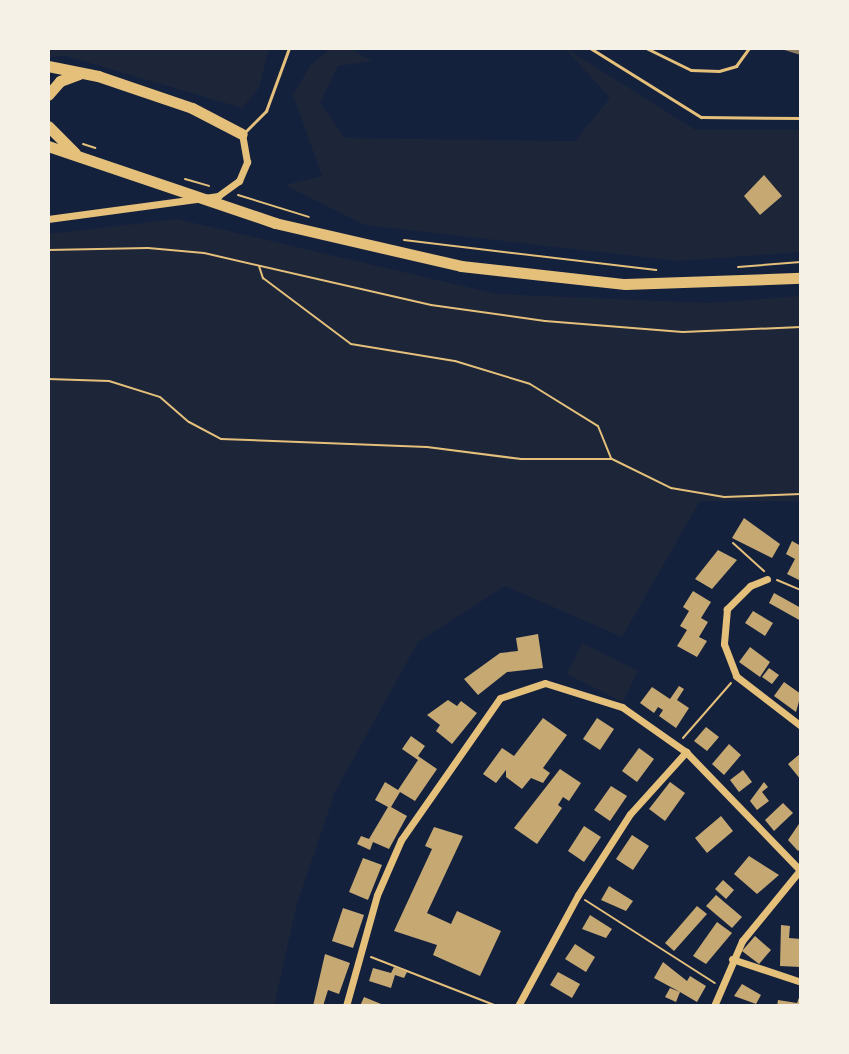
<!DOCTYPE html>
<html>
<head>
<meta charset="utf-8">
<style>
  body { margin:0 }
  #map { position:relative; width:849px; height:1054px; overflow:hidden; background:#14213d; font-family:Jost,sans-serif }
  div>[style] { position:absolute }
  .green>* { inset:0; background:#1d2539 }
  .building>* { inset:0; background:#c6a872 }
  .path>* { height:2px; margin:-1px; padding:0 1px; transform-origin:1px; border-radius:1px; background:#e5c07b }
  .service>* { height:3px; margin:-1.5px; padding:0 1.5px; transform-origin:1.5px; border-radius:1.5px; background:#e5c07b }
  .minor>* { height:7px; margin:-3.5px; padding:0 3.5px; transform-origin:3.5px; border-radius:3.5px; background:#e5c07b }
  .primary>* { height:11px; margin:-5.5px; padding:0 5.5px; transform-origin:5.5px; border-radius:5.5px; background:#e5c07b }
  .rail>* { height:4px; margin:-2px; padding:0 2px; transform-origin:2px; border-radius:2px; background:#918062 }
  span { translate:-50% -50%; white-space:nowrap; text-align:center; line-height:1.15; -webkit-text-stroke:6px #f6f1e7; paint-order:stroke }
  .frame { position:absolute; inset:0; border:50px solid #f6f1e7; pointer-events:none }
</style>
</head>
<body>
<div id="map">
  <div class="green">
    <div style="clip-path:polygon(48px 48px,269px 48px,259px 88px,242px 108px,66px 56px,48px 57px)"></div>
    <div style="clip-path:polygon(331px 48px,348px 48px,373px 61px,338px 66px,320px 103px,345px 138px,575px 141px,610px 98px,565px 48px,696px 130px,801px 130px,801px 252px,678px 261px,365px 225px,285px 185px,322px 176px,293px 95px,310px 66px)"></div>
    <div style="clip-path:polygon(177px 219px,497px 294px,709px 303px,801px 296px,801px 501px,700px 501px,622px 637px,505px 586px,418px 642px,335px 792px,297px 904px,274px 1006px,48px 1006px,48px 234px)"></div>
    <div style="clip-path:polygon(582px 643px,638px 671px,623px 702px,567px 674px)"></div>
  </div>
  <div class="building">
    <div style="clip-path:polygon(764px 175px,782px 196px,760px 215px,744px 196px)"></div>
    <div style="clip-path:polygon(744px 518px,780px 544px,772px 558px,732px 538px)"></div>
    <div style="clip-path:polygon(792px 541px,801px 546px,801px 581px,787px 574px,795px 559px,786px 554px)"></div>
    <div style="clip-path:polygon(718px 550px,737px 560px,712px 589px,695px 579px)"></div>
    <div style="clip-path:polygon(693px 591px,711px 602px,701px 618px,708px 622px,699px 637px,707px 641px,697px 657px,677px 646px,687px 630px,680px 626px,689px 611px,683px 607px)"></div>
    <div style="clip-path:polygon(774px 593px,801px 608px,801px 621px,769px 603px)"></div>
    <div style="clip-path:polygon(753px 611px,773px 623px,765px 636px,745px 623px)"></div>
    <div style="clip-path:polygon(538px 634px,543px 668px,507px 672px,478px 695px,464px 679px,500px 653px,518px 651px,516px 638px)"></div>
    <div style="clip-path:polygon(750px 647px,770px 662px,760px 677px,739px 662px)"></div>
    <div style="clip-path:polygon(769px 668px,779px 675px,772px 684px,762px 677px)"></div>
    <div style="clip-path:polygon(784px 682px,801px 694px,796px 712px,774px 696px)"></div>
    <div style="clip-path:polygon(679px 686px,684px 689px,677px 700px,689px 708px,676px 728px,659px 716px,663px 710px,658px 707px,654px 713px,640px 703px,652px 687px,670px 699px)"></div>
    <div style="clip-path:polygon(448px 700px,457px 706px,461px 701px,477px 713px,452px 744px,436px 731px,440px 725px,427px 715px)"></div>
    <div style="clip-path:polygon(543px 718px,567px 735px,543px 768px,550px 773px,543px 783px,531px 778px,522px 789px,506px 777px,506px 770px,496px 783px,483px 774px,502px 748px,514px 756px)"></div>
    <div style="clip-path:polygon(597px 718px,614px 729px,600px 750px,583px 739px)"></div>
    <div style="clip-path:polygon(706px 727px,719px 737px,707px 751px,694px 741px)"></div>
    <div style="clip-path:polygon(411px 736px,425px 746px,418px 756px,437px 769px,415px 801px,400px 792px,391px 807px,407px 816px,389px 849px,373px 842px,370px 850px,357px 844px,361px 836px,369px 839px,388px 807px,375px 800px,385px 782px,398px 790px,418px 760px,402px 749px)"></div>
    <div style="clip-path:polygon(729px 744px,741px 755px,724px 775px,712px 764px)"></div>
    <div style="clip-path:polygon(639px 748px,654px 759px,637px 782px,622px 771px)"></div>
    <div style="clip-path:polygon(801px 753px,801px 780px,788px 764px)"></div>
    <div style="clip-path:polygon(560px 769px,581px 783px,569px 801px,563px 797px,558px 805px,562px 808px,537px 844px,514px 828px)"></div>
    <div style="clip-path:polygon(743px 770px,752px 782px,739px 792px,730px 780px)"></div>
    <div style="clip-path:polygon(670px 782px,685px 793px,665px 821px,649px 809px)"></div>
    <div style="clip-path:polygon(764px 782px,768px 787px,762px 792px,769px 801px,757px 810px,750px 801px)"></div>
    <div style="clip-path:polygon(611px 786px,627px 796px,610px 821px,594px 810px)"></div>
    <div style="clip-path:polygon(783px 803px,793px 813px,774px 831px,765px 820px)"></div>
    <div style="clip-path:polygon(721px 816px,733px 831px,707px 853px,695px 838px)"></div>
    <div style="clip-path:polygon(801px 821px,801px 848px,798px 851px,788px 840px)"></div>
    <div style="clip-path:polygon(584px 826px,601px 837px,584px 862px,568px 851px)"></div>
    <div style="clip-path:polygon(434px 827px,463px 836px,427px 913px,451px 924px,457px 911px,501px 931px,480px 976px,433px 955px,437px 945px,394px 931px,432px 849px,425px 846px)"></div>
    <div style="clip-path:polygon(632px 835px,649px 846px,633px 870px,616px 859px)"></div>
    <div style="clip-path:polygon(749px 856px,779px 875px,757px 894px,734px 874px)"></div>
    <div style="clip-path:polygon(363px 858px,382px 865px,368px 900px,349px 892px)"></div>
    <div style="clip-path:polygon(723px 880px,734px 890px,726px 899px,715px 889px)"></div>
    <div style="clip-path:polygon(609px 886px,633px 901px,626px 911px,601px 900px)"></div>
    <div style="clip-path:polygon(716px 895px,742px 917px,732px 928px,706px 906px)"></div>
    <div style="clip-path:polygon(697px 906px,707px 914px,674px 951px,665px 943px)"></div>
    <div style="clip-path:polygon(343px 908px,364px 915px,353px 948px,332px 941px)"></div>
    <div style="clip-path:polygon(590px 915px,612px 929px,606px 938px,582px 929px)"></div>
    <div style="clip-path:polygon(717px 922px,732px 933px,706px 964px,693px 956px)"></div>
    <div style="clip-path:polygon(781px 925px,790px 926px,789px 938px,801px 939px,800px 967px,780px 966px)"></div>
    <div style="clip-path:polygon(755px 936px,771px 950px,759px 964px,742px 951px)"></div>
    <div style="clip-path:polygon(575px 944px,595px 957px,586px 972px,565px 959px)"></div>
    <div style="clip-path:polygon(325px 954px,350px 963px,339px 994px,328px 990px,323px 1006px,313px 1006px)"></div>
    <div style="clip-path:polygon(663px 962px,687px 981px,690px 976px,706px 986px,697px 1002px,680px 992px,676px 1002px,665px 997px,670px 988px,680px 992px,654px 978px)"></div>
    <div style="clip-path:polygon(394px 967px,407px 972px,404px 978px,395px 975px,391px 988px,369px 981px,373px 968px,391px 973px)"></div>
    <div style="clip-path:polygon(558px 972px,580px 984px,572px 998px,550px 985px)"></div>
    <div style="clip-path:polygon(742px 984px,761px 995px,756px 1004px,734px 996px)"></div>
    <div style="clip-path:polygon(801px 992px,801px 1006px,777px 1006px,778px 1000px,797px 1003px)"></div>
    <div style="clip-path:polygon(364px 997px,386px 1006px,360px 1006px)"></div>
  </div>
  <div class="path">
    <div style="left:83px;top:144px;width:13px;rotate:18deg"></div>
    <div style="left:185px;top:179px;width:25px;rotate:16deg"></div>
    <div style="left:238px;top:195px;width:74px;rotate:17.2deg"></div>
    <div style="left:404px;top:240px;width:254px;rotate:6.8deg"></div>
    <div style="left:48px;top:250px;width:100px;rotate:-1.1deg"></div>
    <div style="left:148px;top:248px;width:56px;rotate:5.1deg"></div>
    <div style="left:204px;top:253px;width:233px;rotate:12.9deg"></div>
    <div style="left:431px;top:305px;width:115px;rotate:8deg"></div>
    <div style="left:545px;top:321px;width:138px;rotate:4.6deg"></div>
    <div style="left:683px;top:332px;width:118px;rotate:-2.4deg"></div>
    <div style="left:259px;top:266px;width:13px;rotate:72deg"></div>
    <div style="left:263px;top:278px;width:110px;rotate:36.9deg"></div>
    <div style="left:351px;top:344px;width:105px;rotate:9.3deg"></div>
    <div style="left:455px;top:361px;width:78px;rotate:17deg"></div>
    <div style="left:530px;top:384px;width:80px;rotate:31.7deg"></div>
    <div style="left:598px;top:426px;width:35px;rotate:68deg"></div>
    <div style="left:738px;top:267px;width:63px;rotate:-4.5deg"></div>
    <div style="left:48px;top:379px;width:61px;rotate:1.9deg"></div>
    <div style="left:109px;top:381px;width:53px;rotate:17.4deg"></div>
    <div style="left:160px;top:397px;width:38px;rotate:41deg"></div>
    <div style="left:189px;top:422px;width:36px;rotate:28deg"></div>
    <div style="left:221px;top:439px;width:206px;rotate:2.2deg"></div>
    <div style="left:427px;top:447px;width:95px;rotate:7.3deg"></div>
    <div style="left:521px;top:459px;width:91px"></div>
    <div style="left:612px;top:459px;width:66px;rotate:26.2deg"></div>
    <div style="left:671px;top:488px;width:54px;rotate:9.6deg"></div>
    <div style="left:724px;top:497px;width:77px;rotate:-2.2deg"></div>
    <div style="left:733px;top:543px;width:42px;rotate:42.1deg"></div>
    <div style="left:777px;top:580px;width:26px;rotate:23deg"></div>
    <div style="left:683px;top:738px;width:73px;rotate:-48.9deg"></div>
    <div style="left:585px;top:900px;width:154px;rotate:32.6deg"></div>
    <div style="left:371px;top:957px;width:135px;rotate:21.3deg"></div>
  </div>
  <div class="service">
    <div style="left:590px;top:48px;width:131px;rotate:31.9deg"></div>
    <div style="left:701px;top:117px;width:100px;rotate:0.6deg"></div>
    <div style="left:646px;top:48px;width:50px;rotate:26.1deg"></div>
    <div style="left:691px;top:70px;width:28px;rotate:2deg"></div>
    <div style="left:719px;top:71px;width:18px;rotate:-16deg"></div>
    <div style="left:736px;top:66px;width:22px;rotate:-54deg"></div>
    <div style="left:245px;top:132px;width:30px;rotate:-45deg"></div>
    <div style="left:266px;top:111px;width:67px;rotate:-69.9deg"></div>
  </div>
  <div class="minor">
    <div style="left:48px;top:219px;width:172px;rotate:-7.7deg"></div>
    <div style="left:218px;top:196px;width:26px;rotate:-36deg"></div>
    <div style="left:239px;top:181px;width:21px;rotate:-67deg"></div>
    <div style="left:247px;top:162px;width:28px;rotate:-100deg"></div>
    <div style="left:767px;top:579px;width:18px;rotate:158deg"></div>
    <div style="left:750px;top:586px;width:33px;rotate:135deg"></div>
    <div style="left:727px;top:609px;width:35px;rotate:95deg"></div>
    <div style="left:724px;top:644px;width:34px;rotate:69deg"></div>
    <div style="left:736px;top:676px;width:82px;rotate:37.6deg"></div>
    <div style="left:732px;top:959px;width:73px;rotate:18.4deg"></div>
    <div style="left:346px;top:1006px;width:115px;rotate:-74.4deg"></div>
    <div style="left:377px;top:895px;width:60px;rotate:-66.4deg"></div>
    <div style="left:401px;top:840px;width:173px;rotate:-55.1deg"></div>
    <div style="left:500px;top:698px;width:47px;rotate:-18.4deg"></div>
    <div style="left:545px;top:683px;width:81px;rotate:17.3deg"></div>
    <div style="left:622px;top:707px;width:78px;rotate:35.1deg"></div>
    <div style="left:686px;top:752px;width:164px;rotate:46deg"></div>
    <div style="left:518px;top:1006px;width:126px;rotate:-61.6deg"></div>
    <div style="left:578px;top:895px;width:96px;rotate:-57.3deg"></div>
    <div style="left:630px;top:814px;width:84px;rotate:-47.9deg"></div>
    <div style="left:714px;top:1006px;width:71px;rotate:-66.7deg"></div>
    <div style="left:742px;top:941px;width:93px;rotate:-50.7deg"></div>
  </div>
  <div class="primary">
    <div style="left:48px;top:66px;width:51px;rotate:11.3deg"></div>
    <div style="left:98px;top:76px;width:99px;rotate:18.8deg"></div>
    <div style="left:192px;top:108px;width:56px;rotate:27.5deg"></div>
    <div style="left:48px;top:95px;width:18px;rotate:-49deg"></div>
    <div style="left:60px;top:81px;width:20px;rotate:-20deg"></div>
    <div style="left:48px;top:126px;width:38px;rotate:45deg"></div>
    <div style="left:48px;top:146px;width:240px;rotate:18.7deg"></div>
    <div style="left:275px;top:223px;width:191px;rotate:13deg"></div>
    <div style="left:461px;top:266px;width:165px;rotate:6.3deg"></div>
    <div style="left:625px;top:284px;width:176px;rotate:-2deg"></div>
  </div>
  <div class="rail">
    <div style="left:785px;top:48px;width:17px;rotate:17deg"></div>
  </div>
  <div class="frame"></div>
</div>
</body>
</html>
